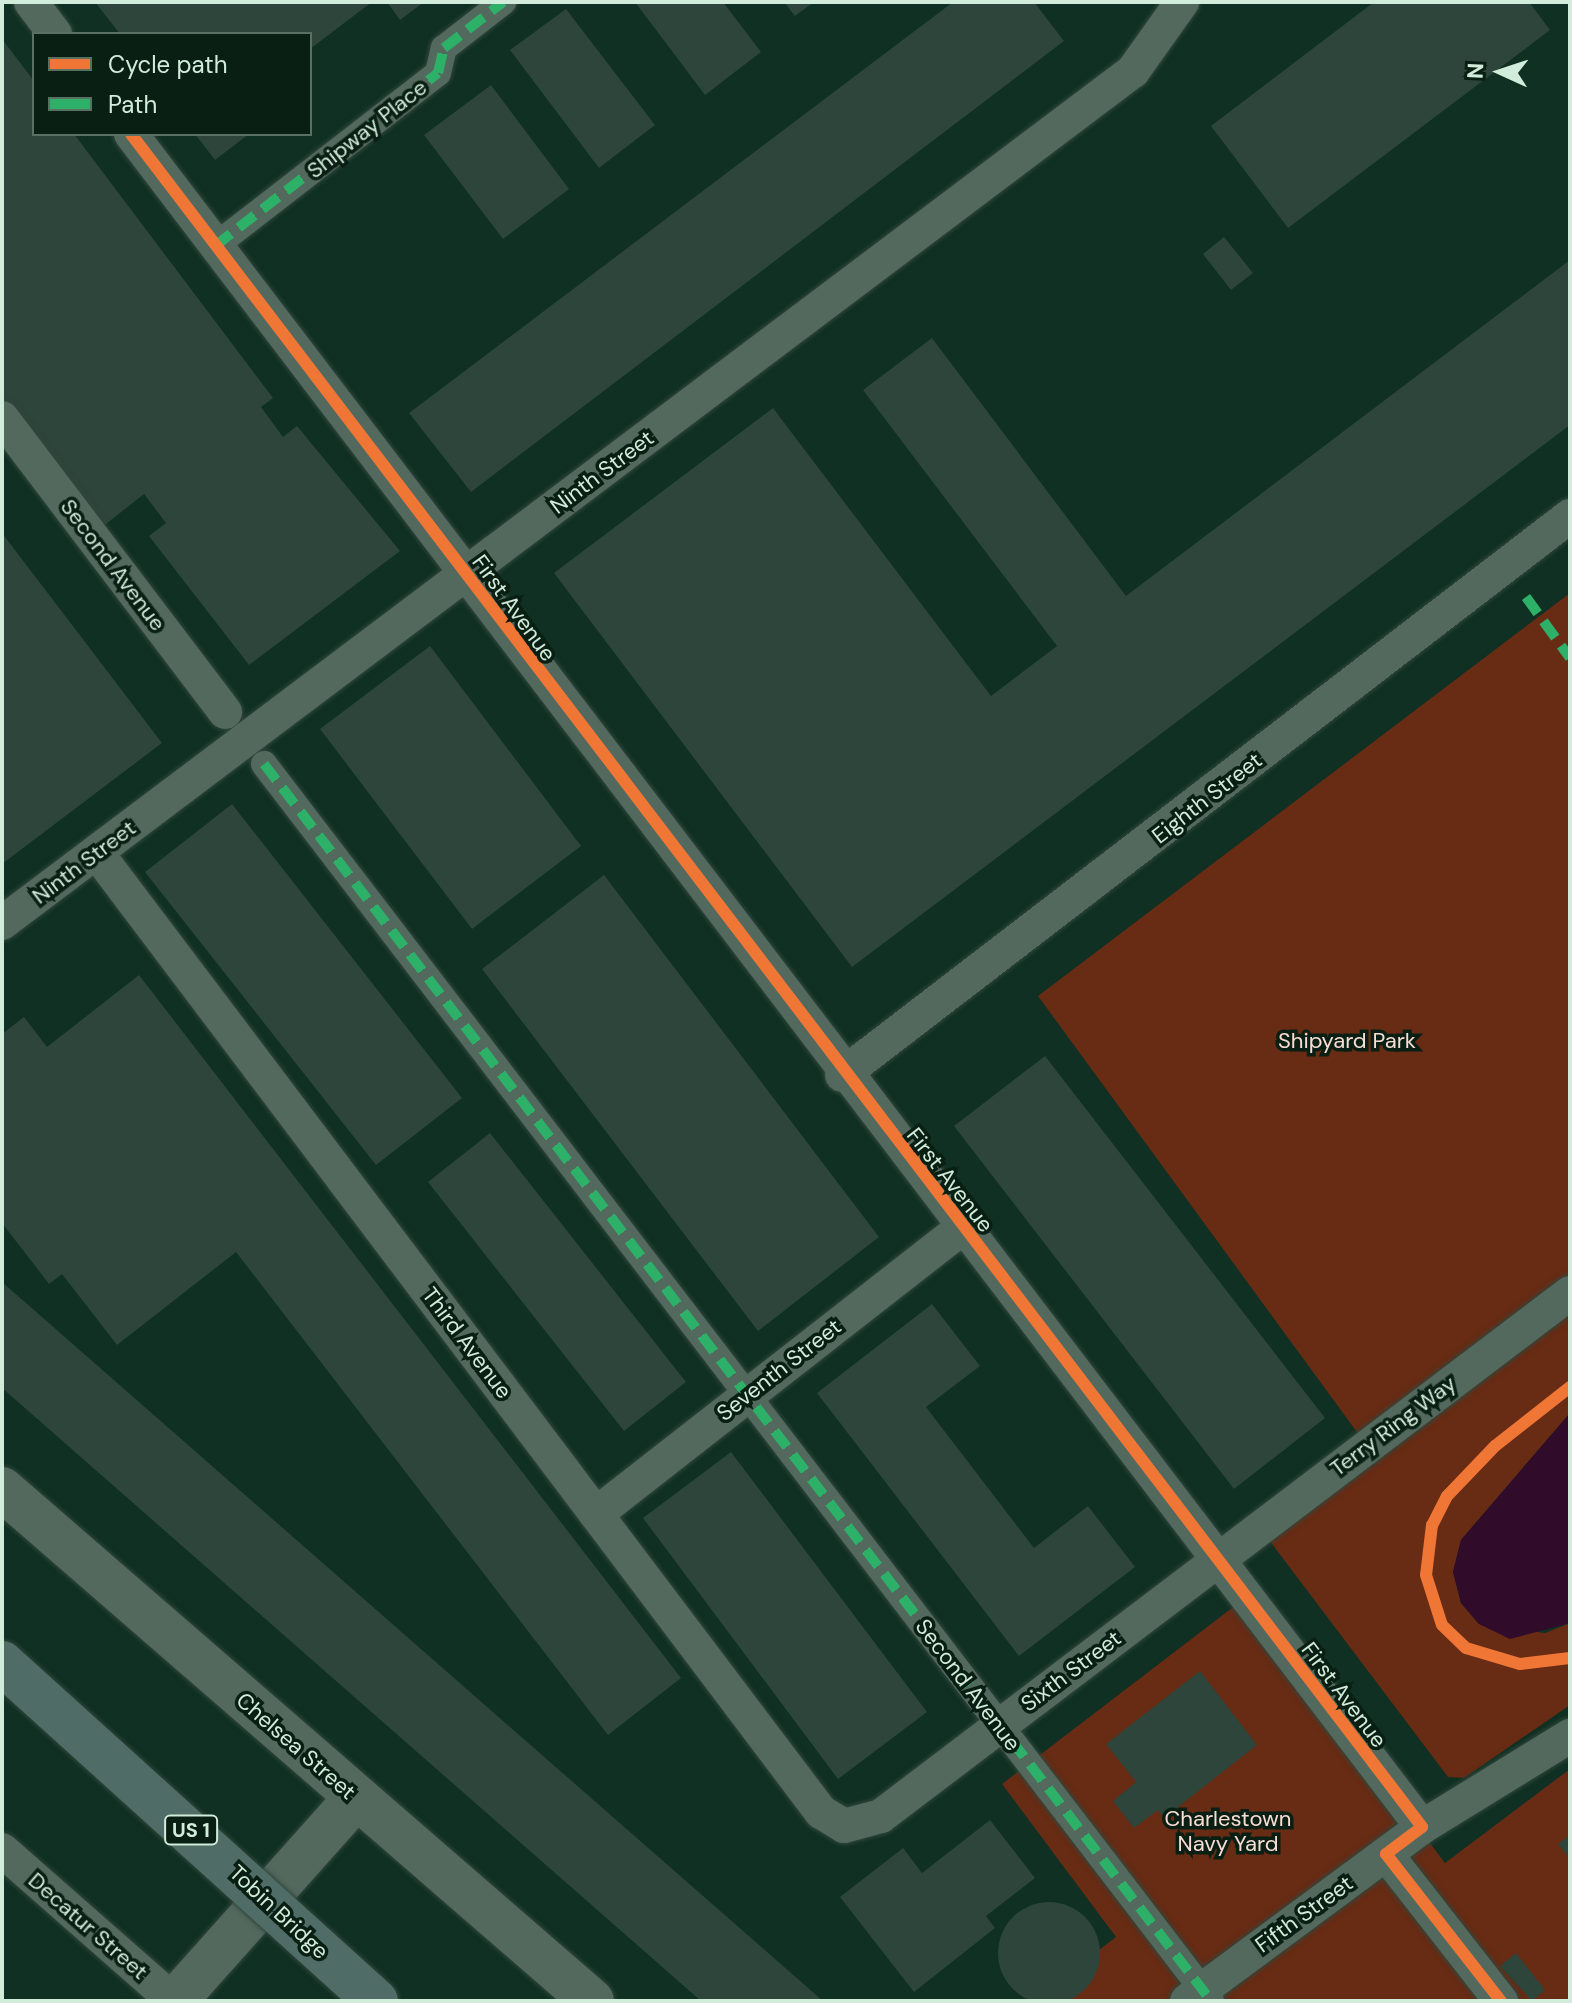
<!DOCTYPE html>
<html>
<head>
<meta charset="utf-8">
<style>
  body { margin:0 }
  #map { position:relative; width:1572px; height:2003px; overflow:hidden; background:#0f3022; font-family:"DM Sans",sans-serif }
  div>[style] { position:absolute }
  .green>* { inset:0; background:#682b14 }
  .water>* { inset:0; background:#310b2a }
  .building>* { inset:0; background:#2d453a }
  .round { border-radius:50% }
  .roads { filter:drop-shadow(0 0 2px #31463c) drop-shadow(0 0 2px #31463c) }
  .pedestrian>* { height:26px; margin:-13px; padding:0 13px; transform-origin:13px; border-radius:13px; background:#53695e }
  .minor>* { height:34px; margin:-17px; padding:0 17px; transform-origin:17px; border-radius:17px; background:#53695e }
  .secondary>* { height:44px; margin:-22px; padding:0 22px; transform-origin:22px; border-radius:22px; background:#53695e }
  .bridges { filter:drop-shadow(0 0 2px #31463c) drop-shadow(0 0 2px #31463c) }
  .motorway-bridge>* { height:44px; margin:-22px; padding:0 22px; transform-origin:22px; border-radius:22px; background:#4f6c66 }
  .quiet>* { height:10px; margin-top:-5px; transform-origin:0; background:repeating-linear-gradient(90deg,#2db169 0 20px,transparent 0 30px) }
  .cycleway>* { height:12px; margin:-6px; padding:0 6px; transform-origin:6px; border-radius:6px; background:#f07635 }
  span { translate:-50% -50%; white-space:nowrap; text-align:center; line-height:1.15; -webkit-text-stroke:7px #091f13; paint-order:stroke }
  .shield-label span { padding:2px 6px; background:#091f13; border:2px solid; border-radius:6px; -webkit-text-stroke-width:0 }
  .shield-label { font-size:20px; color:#d1ecdb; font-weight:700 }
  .street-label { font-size:22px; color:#d1ecdb }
  .park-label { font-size:22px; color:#f9dcd3 }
  .frame { position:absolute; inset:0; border:4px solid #d1ecdb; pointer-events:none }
  .legend { position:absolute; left:32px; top:32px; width:280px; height:104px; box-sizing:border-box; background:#091f13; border:2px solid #597163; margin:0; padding:10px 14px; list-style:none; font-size:24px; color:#d1ecdb }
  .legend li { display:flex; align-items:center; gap:16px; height:40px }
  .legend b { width:40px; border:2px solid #597163 }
  .north { position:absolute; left:1460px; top:32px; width:80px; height:80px; -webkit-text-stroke:6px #091f13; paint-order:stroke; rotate:273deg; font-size:22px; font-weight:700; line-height:32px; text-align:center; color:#d1ecdb }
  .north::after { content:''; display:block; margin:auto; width:28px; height:36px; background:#d1ecdb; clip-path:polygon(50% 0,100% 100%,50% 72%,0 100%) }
</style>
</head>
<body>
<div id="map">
  <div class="green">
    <div style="clip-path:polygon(1570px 593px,1570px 1413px,1461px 1540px,1453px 1572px,1461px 1603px,1479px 1624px,1545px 1633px,1570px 1623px,1570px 1705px,1464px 1778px,1448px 1777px,1266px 1536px,1373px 1454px,1038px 996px)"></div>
    <div style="clip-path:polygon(1245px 1598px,1445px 1863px,1570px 1769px,1570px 2001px,1032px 2001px,1116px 1937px,1002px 1784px)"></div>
  </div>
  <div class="water">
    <div style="clip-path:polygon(1570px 1413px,1570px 1623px,1510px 1639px,1479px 1624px,1461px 1603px,1453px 1572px,1461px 1540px)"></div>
  </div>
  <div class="building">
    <div style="clip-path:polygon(95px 2px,372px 2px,310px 49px,310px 34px,120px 34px)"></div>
    <div style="clip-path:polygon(387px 2px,424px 2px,400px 20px)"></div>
    <div style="clip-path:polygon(635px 2px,723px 2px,761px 52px,705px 95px)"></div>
    <div style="clip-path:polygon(784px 2px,814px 2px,795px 16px)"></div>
    <div style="clip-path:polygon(953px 2px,1034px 2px,1064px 41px,471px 492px,409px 413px)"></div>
    <div style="clip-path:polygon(1374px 2px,1529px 2px,1550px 30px,1288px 228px,1211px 126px)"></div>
    <div style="clip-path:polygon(566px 9px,655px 125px,599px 168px,510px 50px)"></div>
    <div style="clip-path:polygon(2px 39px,34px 81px,34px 134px,74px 134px,273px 398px,261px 407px,283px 437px,297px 426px,400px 551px,249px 665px,149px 536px,166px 523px,144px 494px,97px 531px,2px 408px)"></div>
    <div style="clip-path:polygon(491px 85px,569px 189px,503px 239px,424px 135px)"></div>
    <div style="clip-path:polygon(195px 134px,249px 134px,215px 160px)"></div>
    <div style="clip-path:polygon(1224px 237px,1253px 273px,1231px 290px,1203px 254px)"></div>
    <div style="clip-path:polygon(1570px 260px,1570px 425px,852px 967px,554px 573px,773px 408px,991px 696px,1057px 646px,863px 390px,932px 338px,1126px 596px)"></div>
    <div style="clip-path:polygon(2px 533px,162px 743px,2px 864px)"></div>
    <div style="clip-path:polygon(430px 646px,581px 846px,472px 929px,320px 729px)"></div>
    <div style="clip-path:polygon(232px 804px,462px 1098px,376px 1165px,145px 872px)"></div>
    <div style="clip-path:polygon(604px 875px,879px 1237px,758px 1331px,482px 969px)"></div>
    <div style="clip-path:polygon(139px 975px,681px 1678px,608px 1735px,236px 1252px,117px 1345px,62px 1274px,49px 1284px,2px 1223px,2px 1034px,24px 1017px,47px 1047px)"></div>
    <div style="clip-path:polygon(1045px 1056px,1325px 1418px,1234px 1489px,954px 1126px)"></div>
    <div style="clip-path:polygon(490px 1133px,686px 1382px,624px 1431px,428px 1182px)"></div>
    <div style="clip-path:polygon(2px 1282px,823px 2001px,701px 2001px,2px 1388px)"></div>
    <div style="clip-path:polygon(932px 1304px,980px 1366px,926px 1407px,1034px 1548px,1088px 1506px,1135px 1567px,1019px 1656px,817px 1393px)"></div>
    <div style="clip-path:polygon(731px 1452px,927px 1712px,838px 1779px,643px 1518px)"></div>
    <div style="clip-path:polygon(1200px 1671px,1257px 1745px,1164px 1818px,1158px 1810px,1134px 1828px,1113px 1801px,1136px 1782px,1106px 1744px)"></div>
    <div style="clip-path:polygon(990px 1820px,1035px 1878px,986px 1916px,995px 1928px,914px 1992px,840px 1897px,903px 1848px,922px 1873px)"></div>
    <div style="clip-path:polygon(1570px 1835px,1570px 1859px,1558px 1844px)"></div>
    <div class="round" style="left:998px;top:1902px;width:102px;height:102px"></div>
    <div style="clip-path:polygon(1516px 1953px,1545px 1990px,1532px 2001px,1500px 1966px)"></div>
  </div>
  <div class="roads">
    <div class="pedestrian">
      <div style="left:215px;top:246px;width:282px;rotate:-37.8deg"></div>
      <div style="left:438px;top:73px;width:26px;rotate:-77deg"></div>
      <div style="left:444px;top:48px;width:75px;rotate:-37.9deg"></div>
      <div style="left:264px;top:764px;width:1558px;rotate:52.56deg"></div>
    </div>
    <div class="minor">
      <div style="left:31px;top:2px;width:40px;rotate:53deg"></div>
      <div style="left:131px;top:134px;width:2129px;rotate:52.67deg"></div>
      <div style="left:2px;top:418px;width:369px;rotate:52.8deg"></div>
      <div style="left:97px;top:853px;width:1202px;rotate:52.95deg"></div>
      <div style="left:821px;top:1812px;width:27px;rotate:31deg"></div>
      <div style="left:844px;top:1826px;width:38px;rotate:-15deg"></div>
      <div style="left:881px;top:1816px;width:865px;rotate:-37.2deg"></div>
      <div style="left:2px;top:923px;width:1416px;rotate:-36.99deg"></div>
      <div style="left:1133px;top:71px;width:85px;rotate:-54.6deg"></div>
      <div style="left:842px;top:1075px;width:918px;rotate:-37.52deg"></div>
      <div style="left:596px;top:1514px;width:466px;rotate:-38deg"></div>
      <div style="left:2px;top:1850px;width:229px;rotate:41.3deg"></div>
      <div style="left:1386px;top:1854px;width:187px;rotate:52deg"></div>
      <div style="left:1187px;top:2001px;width:292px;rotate:-36.5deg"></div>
      <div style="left:1422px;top:1827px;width:174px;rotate:-31.6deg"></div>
    </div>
    <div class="secondary">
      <div style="left:2px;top:1489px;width:781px;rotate:40.95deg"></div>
      <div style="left:175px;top:2001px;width:271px;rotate:-48.3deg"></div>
    </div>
  </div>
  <div class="bridges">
    <div class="motorway-bridge">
      <div style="left:2px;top:1663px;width:504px;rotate:42.11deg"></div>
    </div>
  </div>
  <div class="quiet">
    <div style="left:215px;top:246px;width:282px;rotate:-37.8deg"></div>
    <div style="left:438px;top:73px;width:26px;rotate:-77deg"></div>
    <div style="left:444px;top:48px;width:75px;rotate:-37.9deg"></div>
    <div style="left:1526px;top:597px;width:75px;rotate:54.2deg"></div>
    <div style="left:264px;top:764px;width:1558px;rotate:52.56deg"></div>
  </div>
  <div class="cycleway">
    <div style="left:131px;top:134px;width:2129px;rotate:52.67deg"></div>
    <div style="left:1422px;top:1827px;width:45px;rotate:143.1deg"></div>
    <div style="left:1386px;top:1854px;width:187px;rotate:52deg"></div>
    <div style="left:1570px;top:1387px;width:95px;rotate:141.8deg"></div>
    <div style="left:1495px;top:1446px;width:69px;rotate:133.8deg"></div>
    <div style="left:1447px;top:1496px;width:33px;rotate:117deg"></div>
    <div style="left:1432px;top:1525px;width:50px;rotate:96.8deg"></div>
    <div style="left:1426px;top:1575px;width:52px;rotate:72.3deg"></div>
    <div style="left:1442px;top:1625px;width:33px;rotate:44deg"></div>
    <div style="left:1466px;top:1648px;width:56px;rotate:16.5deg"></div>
    <div style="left:1520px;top:1664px;width:50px;rotate:-6.8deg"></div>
  </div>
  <div class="shield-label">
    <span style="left:191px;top:1830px">US 1</span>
  </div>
  <div class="street-label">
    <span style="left:367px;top:129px;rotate:-38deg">Shipway Place</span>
    <span style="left:602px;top:472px;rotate:-37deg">Ninth Street</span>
    <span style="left:113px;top:565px;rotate:53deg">Second Avenue</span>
    <span style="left:514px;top:608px;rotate:54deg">First Avenue</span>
    <span style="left:1207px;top:798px;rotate:-38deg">Eighth Street</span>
    <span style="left:84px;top:862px;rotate:-37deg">Ninth Street</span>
    <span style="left:950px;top:1180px;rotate:52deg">First Avenue</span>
    <span style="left:467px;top:1343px;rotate:53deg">Third Avenue</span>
    <span style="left:779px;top:1370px;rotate:-38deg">Seventh Street</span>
    <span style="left:1393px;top:1426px;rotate:-37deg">Terry Ring Way</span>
    <span style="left:1071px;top:1671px;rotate:-37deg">Sixth Street</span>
    <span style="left:968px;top:1685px;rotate:53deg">Second Avenue</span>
    <span style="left:1344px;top:1695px;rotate:53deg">First Avenue</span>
    <span style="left:296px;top:1746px;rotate:41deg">Chelsea Street</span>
    <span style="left:279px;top:1912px;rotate:43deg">Tobin Bridge</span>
    <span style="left:1304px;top:1914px;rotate:-36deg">Fifth Street</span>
    <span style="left:88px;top:1926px;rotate:41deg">Decatur Street</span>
  </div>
  <div class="park-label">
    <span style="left:1347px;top:1041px">Shipyard Park</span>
    <span style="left:1228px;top:1831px">Charlestown<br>Navy Yard</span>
  </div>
  <div class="frame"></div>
  <ul class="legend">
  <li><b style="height:10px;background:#f07635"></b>Cycle path</li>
  <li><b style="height:10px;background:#2db169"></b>Path</li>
  </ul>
  <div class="north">N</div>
</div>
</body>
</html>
